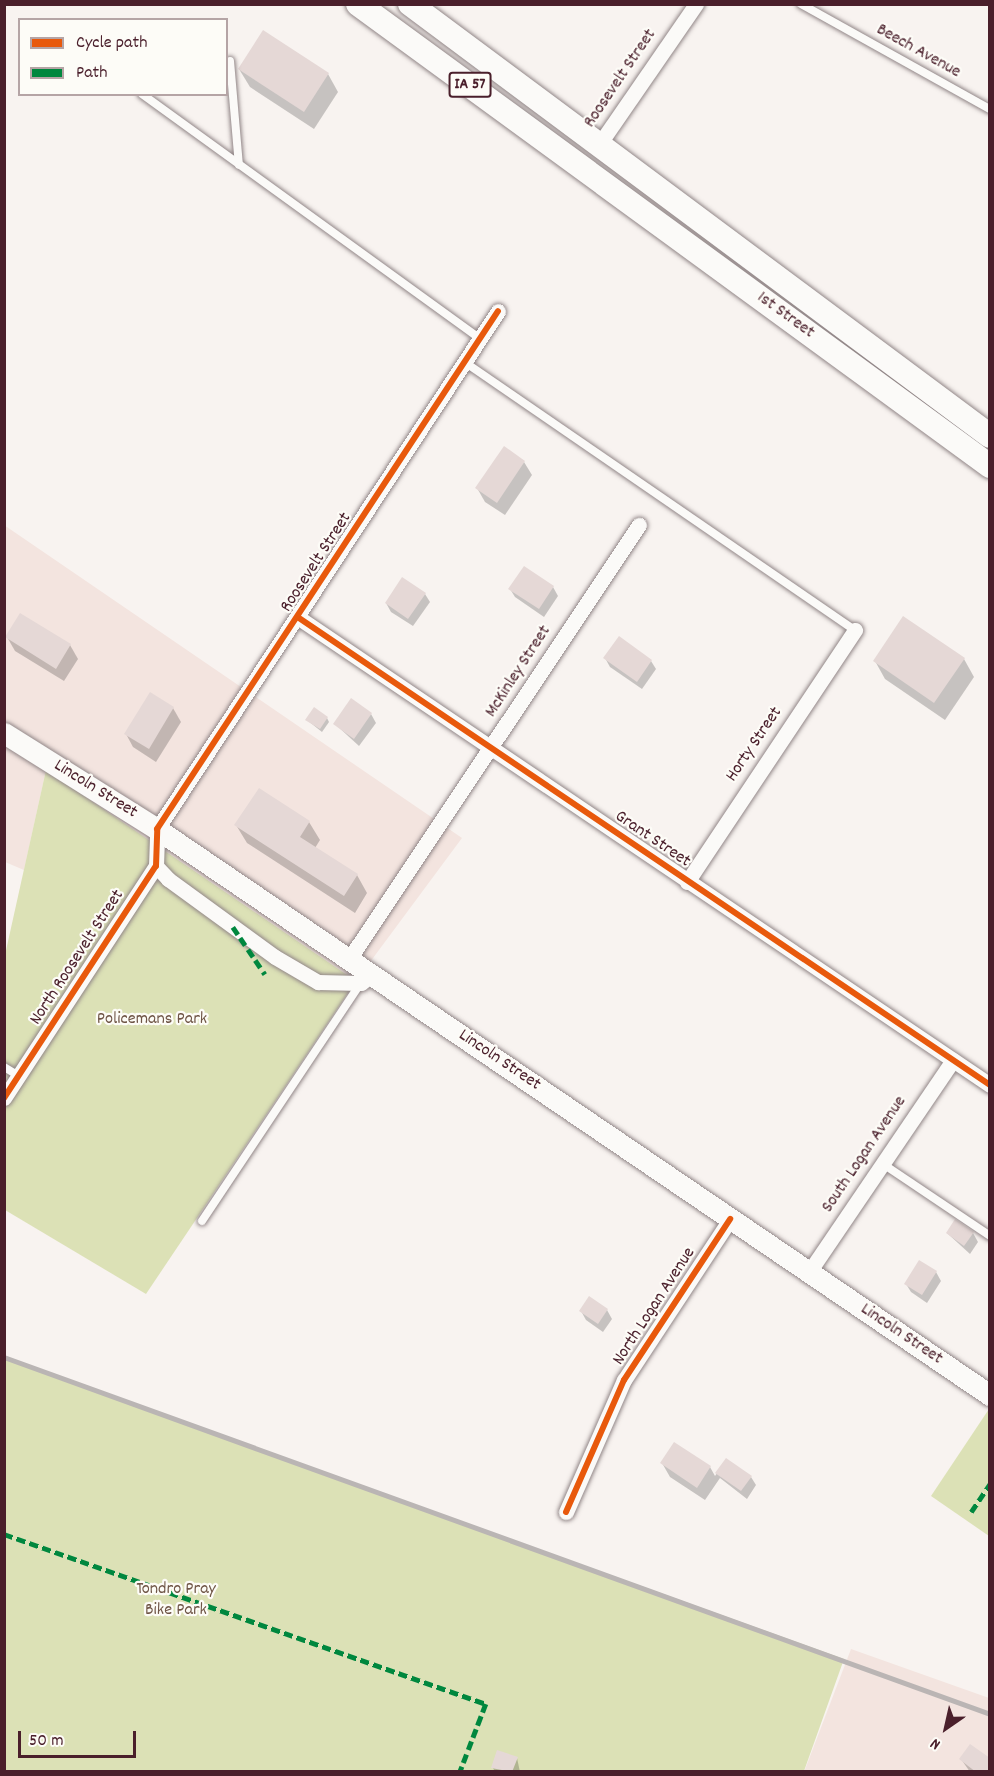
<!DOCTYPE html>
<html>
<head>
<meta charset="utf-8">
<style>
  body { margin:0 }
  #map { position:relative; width:994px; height:1776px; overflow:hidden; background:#f8f3f0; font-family:Dekko,sans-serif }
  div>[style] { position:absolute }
  .built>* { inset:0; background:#f3e4df }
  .green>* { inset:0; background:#dce1b6 }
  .shadow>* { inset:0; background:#0003 }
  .building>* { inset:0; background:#e5d8d6 }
  .roads { filter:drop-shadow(0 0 2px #918687) drop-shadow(0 0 2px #918687) }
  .service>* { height:8px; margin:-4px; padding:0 4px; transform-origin:4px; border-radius:4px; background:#fbfaf8 }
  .minor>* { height:15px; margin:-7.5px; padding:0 7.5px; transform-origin:7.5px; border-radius:7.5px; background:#fbfaf8 }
  .secondary>* { height:21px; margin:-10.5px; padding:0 10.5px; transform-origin:10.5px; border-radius:10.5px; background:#fbfaf8 }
  .primary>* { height:24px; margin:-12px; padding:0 12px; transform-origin:12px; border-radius:12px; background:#fbfaf8 }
  .rail>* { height:4.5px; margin:-2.25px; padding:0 2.25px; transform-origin:2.25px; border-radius:2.25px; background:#bab5b4 }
  .quiet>* { height:4.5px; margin-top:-2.25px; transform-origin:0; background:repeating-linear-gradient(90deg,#00873e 0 9px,transparent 0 13.5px) }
  .cycleway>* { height:6px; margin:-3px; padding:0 3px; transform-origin:3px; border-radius:3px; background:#e8590c }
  span { translate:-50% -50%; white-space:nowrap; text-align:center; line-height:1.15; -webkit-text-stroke:4.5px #fdfcf7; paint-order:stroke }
  .shield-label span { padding:2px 4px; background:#fdfcf7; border:2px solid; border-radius:4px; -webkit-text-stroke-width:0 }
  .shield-label { font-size:16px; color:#4a1f2b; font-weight:700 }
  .street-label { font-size:18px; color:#4a1f2b }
  .park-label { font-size:18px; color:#6f5546 }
  .frame { position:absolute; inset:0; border:6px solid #4a1f2b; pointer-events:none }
  .legend { position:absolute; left:18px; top:18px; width:210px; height:78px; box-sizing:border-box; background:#fdfcf7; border:2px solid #b5a4a5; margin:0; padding:8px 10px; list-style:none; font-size:18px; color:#4a1f2b }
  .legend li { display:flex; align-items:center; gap:12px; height:30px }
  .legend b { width:30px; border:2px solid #b5a4a5 }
  .north { position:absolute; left:916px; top:1698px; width:60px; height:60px; -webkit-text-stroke:4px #fdfcf7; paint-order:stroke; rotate:214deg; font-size:16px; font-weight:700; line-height:24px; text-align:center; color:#4a1f2b }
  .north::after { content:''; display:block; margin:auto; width:21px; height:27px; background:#4a1f2b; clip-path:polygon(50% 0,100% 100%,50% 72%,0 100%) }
  .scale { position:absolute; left:18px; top:1731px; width:118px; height:27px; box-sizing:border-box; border:3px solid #4a1f2b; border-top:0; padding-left:8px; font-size:18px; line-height:21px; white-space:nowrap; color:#4a1f2b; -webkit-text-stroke:4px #fdfcf7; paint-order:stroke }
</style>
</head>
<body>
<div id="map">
  <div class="built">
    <div style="clip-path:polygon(4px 525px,462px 838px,356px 981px,46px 770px,24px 870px,5px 862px)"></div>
    <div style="clip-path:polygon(851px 1649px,989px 1698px,989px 1771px,804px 1772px)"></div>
  </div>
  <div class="green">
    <div style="clip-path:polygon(46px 770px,356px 981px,146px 1294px,5px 1210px,5px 955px)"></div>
    <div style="clip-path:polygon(4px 1357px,844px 1659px,804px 1771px,5px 1771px)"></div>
    <div style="clip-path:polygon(989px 1409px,989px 1536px,931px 1496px)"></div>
  </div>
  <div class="shadow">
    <div style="clip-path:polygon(239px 69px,328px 74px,338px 92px,314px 129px,250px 87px)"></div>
    <div style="clip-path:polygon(524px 462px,532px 475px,505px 515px,485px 502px,477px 488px)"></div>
    <div style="clip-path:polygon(553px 587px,558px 596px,544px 617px,515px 597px,510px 589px)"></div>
    <div style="clip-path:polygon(425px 594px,430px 602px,413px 626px,391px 612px,386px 603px)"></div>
    <div style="clip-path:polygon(7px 637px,70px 645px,78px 659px,64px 681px,15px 651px)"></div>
    <div style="clip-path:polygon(605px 658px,651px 661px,656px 669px,642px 689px,610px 667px)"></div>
    <div style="clip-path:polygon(964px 659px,974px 677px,945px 720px,885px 679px,875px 661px)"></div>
    <div style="clip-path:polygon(173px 708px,181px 722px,156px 762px,133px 747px,126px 734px)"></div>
    <div style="clip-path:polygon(371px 714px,376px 723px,359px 746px,335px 724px)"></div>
    <div style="clip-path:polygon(327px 718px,329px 722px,322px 732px,307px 720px)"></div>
    <div style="clip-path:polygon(259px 790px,309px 822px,320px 840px,315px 848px,357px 875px,367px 893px,355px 913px,247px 843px,236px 825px)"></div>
    <div style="clip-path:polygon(947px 1233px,973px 1233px,978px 1242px,970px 1254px)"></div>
    <div style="clip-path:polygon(920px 1262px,936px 1272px,941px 1281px,927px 1303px,911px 1292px,906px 1284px)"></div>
    <div style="clip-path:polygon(607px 1310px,612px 1319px,603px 1332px,586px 1320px,581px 1311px)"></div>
    <div style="clip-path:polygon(726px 1460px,751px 1477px,756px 1485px,747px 1499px,720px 1478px,705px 1500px,670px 1477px,662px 1463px,710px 1467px,715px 1476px)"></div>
    <div style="clip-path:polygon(517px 1758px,520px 1772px,495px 1772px,493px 1768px)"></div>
    <div style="clip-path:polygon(961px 1759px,990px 1772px,970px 1772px)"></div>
  </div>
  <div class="building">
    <div style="clip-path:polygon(263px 30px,329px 73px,304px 112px,238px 69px)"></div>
    <div style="clip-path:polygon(504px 446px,525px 461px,497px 503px,475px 488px)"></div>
    <div style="clip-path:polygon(524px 566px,554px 586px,539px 609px,508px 589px)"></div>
    <div style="clip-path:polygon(402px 577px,426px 593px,408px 619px,385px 603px)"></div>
    <div style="clip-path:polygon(20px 613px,71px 644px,56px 669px,5px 637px)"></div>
    <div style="clip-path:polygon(903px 616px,965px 658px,934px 703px,873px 661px)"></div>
    <div style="clip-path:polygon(619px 636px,652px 660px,637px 682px,603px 658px)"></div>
    <div style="clip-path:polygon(150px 692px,174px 707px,149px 749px,124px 734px)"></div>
    <div style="clip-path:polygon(351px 698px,372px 713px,354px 739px,333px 724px)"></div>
    <div style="clip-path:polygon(314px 707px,328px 717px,320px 729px,305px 720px)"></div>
    <div style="clip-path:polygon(259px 788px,310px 821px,300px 837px,358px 874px,344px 896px,234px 825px)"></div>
    <div style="clip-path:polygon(955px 1219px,974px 1232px,964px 1246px,946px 1233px)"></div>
    <div style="clip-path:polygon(919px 1260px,937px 1271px,922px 1295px,904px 1284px)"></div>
    <div style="clip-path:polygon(589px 1296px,608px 1309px,598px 1324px,579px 1311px)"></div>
    <div style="clip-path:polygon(674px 1442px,711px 1466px,697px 1488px,660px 1463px)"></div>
    <div style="clip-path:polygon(726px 1458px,752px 1476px,741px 1491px,715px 1473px)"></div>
    <div style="clip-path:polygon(970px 1744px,990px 1758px,990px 1772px,976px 1772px,959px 1759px)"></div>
    <div style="clip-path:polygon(497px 1750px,518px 1757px,512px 1772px,491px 1768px)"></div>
  </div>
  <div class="roads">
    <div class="service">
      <div style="left:801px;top:4px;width:216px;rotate:29.1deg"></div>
      <div style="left:230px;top:61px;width:104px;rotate:85.1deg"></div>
      <div style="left:142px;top:94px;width:417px;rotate:35.9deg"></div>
      <div style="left:466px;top:363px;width:472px;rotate:34.5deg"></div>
      <div style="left:4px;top:1067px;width:17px;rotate:31deg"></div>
      <div style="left:883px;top:1164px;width:129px;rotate:33.9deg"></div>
      <div style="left:202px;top:1221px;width:286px;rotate:-56.3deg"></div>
    </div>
    <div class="minor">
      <div style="left:598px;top:146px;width:173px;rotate:-55.4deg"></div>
      <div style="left:299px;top:618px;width:834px;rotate:34.05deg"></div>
      <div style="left:156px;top:866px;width:18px;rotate:47deg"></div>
      <div style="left:168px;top:879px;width:132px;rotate:36.1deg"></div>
      <div style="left:275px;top:957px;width:50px;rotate:30.2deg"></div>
      <div style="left:318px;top:982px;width:43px;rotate:1.3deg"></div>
      <div style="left:361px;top:983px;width:14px;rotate:-36deg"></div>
      <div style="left:687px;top:882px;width:303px;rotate:-56.3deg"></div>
      <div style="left:349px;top:959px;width:522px;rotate:-56.25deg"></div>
      <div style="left:4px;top:1098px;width:277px;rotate:-56.8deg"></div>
      <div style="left:156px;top:866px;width:37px;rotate:-88deg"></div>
      <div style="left:157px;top:829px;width:620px;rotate:-56.64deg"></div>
      <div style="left:809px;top:1272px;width:256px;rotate:-55.8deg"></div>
      <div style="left:566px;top:1512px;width:144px;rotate:-66.3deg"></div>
      <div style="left:624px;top:1380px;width:193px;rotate:-56.6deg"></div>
    </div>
    <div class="secondary">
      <div style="left:4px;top:733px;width:181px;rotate:32.1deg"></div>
      <div style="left:157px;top:829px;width:1007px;rotate:34.2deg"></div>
    </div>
    <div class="primary">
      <div style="left:358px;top:4px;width:783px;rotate:36.17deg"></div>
      <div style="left:410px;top:4px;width:723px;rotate:36.68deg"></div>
    </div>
  </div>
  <div class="rail">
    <div style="left:4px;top:1357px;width:1049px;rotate:19.9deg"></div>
  </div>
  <div class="quiet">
    <div style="left:233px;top:927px;width:57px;rotate:55.8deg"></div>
    <div style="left:971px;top:1512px;width:34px;rotate:-56deg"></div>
    <div style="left:4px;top:1534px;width:511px;rotate:19.43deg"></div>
    <div style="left:486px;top:1704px;width:73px;rotate:110.9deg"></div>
  </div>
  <div class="cycleway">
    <div style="left:299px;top:618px;width:834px;rotate:34.05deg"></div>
    <div style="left:4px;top:1098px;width:277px;rotate:-56.8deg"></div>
    <div style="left:156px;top:866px;width:37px;rotate:-88deg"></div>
    <div style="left:157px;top:829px;width:620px;rotate:-56.64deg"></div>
    <div style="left:566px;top:1512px;width:144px;rotate:-66.3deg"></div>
    <div style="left:624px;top:1380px;width:193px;rotate:-56.6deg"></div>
  </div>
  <div class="shield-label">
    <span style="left:470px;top:85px">IA 57</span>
  </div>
  <div class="street-label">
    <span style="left:918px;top:52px;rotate:29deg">Beech Avenue</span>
    <span style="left:621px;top:79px;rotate:-56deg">Roosevelt Street</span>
    <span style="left:785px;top:316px;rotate:36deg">1st Street</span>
    <span style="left:317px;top:563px;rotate:-57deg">Roosevelt Street</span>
    <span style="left:519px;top:672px;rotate:-57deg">McKinley Street</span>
    <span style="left:755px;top:745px;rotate:-56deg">Horty Street</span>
    <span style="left:95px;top:790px;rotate:32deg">Lincoln Street</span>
    <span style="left:652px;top:840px;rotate:34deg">Grant Street</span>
    <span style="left:78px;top:958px;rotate:-57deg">North Roosevelt Street</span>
    <span style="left:499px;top:1061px;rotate:34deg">Lincoln Street</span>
    <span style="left:865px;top:1155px;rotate:-56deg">South Logan Avenue</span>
    <span style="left:655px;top:1307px;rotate:-57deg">North Logan Avenue</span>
    <span style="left:901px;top:1335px;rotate:34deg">Lincoln Street</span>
  </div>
  <div class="park-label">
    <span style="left:152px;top:1020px">Policemans Park</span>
    <span style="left:176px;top:1601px">Tondro Pray<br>Bike Park</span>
  </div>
  <div class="frame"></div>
  <ul class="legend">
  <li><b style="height:8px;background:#e8590c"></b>Cycle path</li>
  <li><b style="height:8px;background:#00873e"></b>Path</li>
  </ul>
  <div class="north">N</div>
  <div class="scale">50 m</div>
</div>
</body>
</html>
